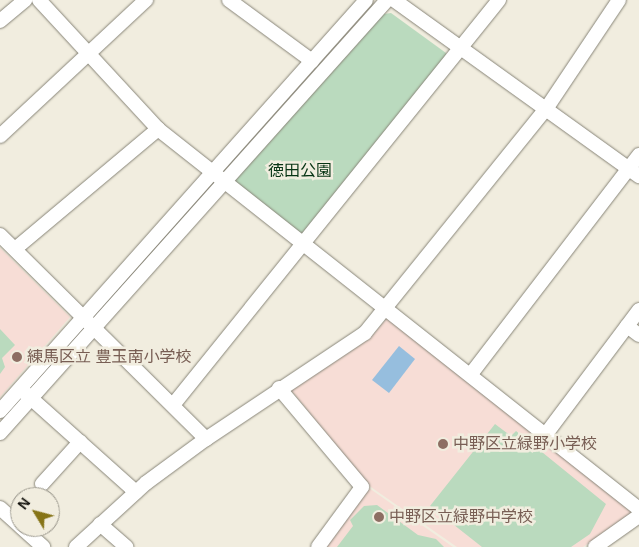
<!DOCTYPE html>
<html>
<head>
<meta charset="utf-8">
<style>
  body { margin:0 }
  #map { position:relative; width:639px; height:547px; overflow:hidden; background:#f1eddf; font-family:Arial,"Noto Sans JP",sans-serif }
  div>[style] { position:absolute }
  .education>* { inset:0; background:#f7ddd6 }
  .green>* { inset:0; background:#badabe }
  .water>* { inset:0; background:#96bede }
  .roads { filter:drop-shadow(0 0 1px #888578) drop-shadow(0 0 1px #888578) }
  .minor>* { height:14px; margin:-7px; padding:0 7px; transform-origin:7px; border-radius:7px; background:#fff }
  .dots>* { width:14px; height:14px; translate:-50% -50%; box-sizing:border-box; border:2px solid #f1eddf; border-radius:50% }
  span { translate:-50% -50%; white-space:nowrap; text-align:center; line-height:1.15; -webkit-text-stroke:5px #f1eddf; paint-order:stroke }
  .park-label { font-size:16px; color:#073414 }
  .education-label { font-size:16px; color:#785e54 }
  .left { translate:0 -50%; text-align:left }
  .north { position:absolute; left:10px; top:487px; width:50px; height:50px; box-sizing:border-box; background:#f1eddf; border:1px solid #99968b; border-radius:50%; rotate:307deg; font-size:14px; font-weight:700; line-height:20px; text-align:center; color:#14130e }
  .north::after { content:''; display:block; margin:auto; width:18px; height:22px; background:#867417; clip-path:polygon(50% 0,100% 100%,50% 72%,0 100%) }
</style>
</head>
<body>
<div id="map">
  <div class="education">
    <div style="clip-path:polygon(0 248px,70px 317px,0 397px)"></div>
    <div style="clip-path:polygon(389px 316px,634px 511px,583px 547px,457px 547px,368px 485px,291px 390px,369px 339px)"></div>
    <div style="clip-path:polygon(369px 488px,453px 547px,324px 547px)"></div>
  </div>
  <div class="green">
    <div style="clip-path:polygon(391px 13px,446px 53px,446px 61px,305px 234px,300px 234px,236px 183px,235px 178px,384px 14px)"></div>
    <div style="clip-path:polygon(0 329px,15px 345px,2px 358px,5px 367px,0 374px)"></div>
    <div style="clip-path:polygon(495px 424px,511px 436px,516px 431px,606px 504px,590px 534px,571px 547px,482px 547px,430px 506px)"></div>
    <div style="clip-path:polygon(377px 505px,418px 535px,436px 539px,444px 547px,337px 547px,353px 526px,350px 520px,364px 506px)"></div>
  </div>
  <div class="water">
    <div style="clip-path:polygon(399px 346px,415px 359px,389px 393px,372px 380px)"></div>
  </div>
  <div class="roads">
    <div class="minor">
      <div style="left:39px;top:0;width:176px;rotate:47.3deg"></div>
      <div style="left:158px;top:129px;width:613px;rotate:38.31deg"></div>
      <div style="left:229px;top:0;width:103px;rotate:36.3deg"></div>
      <div style="left:394px;top:0;width:302px;rotate:35.7deg"></div>
      <div style="left:0;top:21px;width:33px;rotate:-40deg"></div>
      <div style="left:0;top:136px;width:200px;rotate:-43deg"></div>
      <div style="left:0;top:235px;width:290px;rotate:44.7deg"></div>
      <div style="left:15px;top:249px;width:187px;rotate:-40deg"></div>
      <div style="left:627px;top:326px;width:15px;rotate:37deg"></div>
      <div style="left:471px;top:374px;width:276px;rotate:-52.5deg"></div>
      <div style="left:279px;top:388px;width:129px;rotate:50deg"></div>
      <div style="left:362px;top:487px;width:74px;rotate:126.3deg"></div>
      <div style="left:24px;top:392px;width:150px;rotate:41.8deg"></div>
      <div style="left:173px;top:405px;width:520px;rotate:-51.17deg"></div>
      <div style="left:0;top:411px;width:550px;rotate:-48.31deg"></div>
      <div style="left:0;top:433px;width:581px;rotate:-48.21deg"></div>
      <div style="left:546px;top:434px;width:155px;rotate:-53.1deg"></div>
      <div style="left:42px;top:484px;width:57px;rotate:-47.9deg"></div>
      <div style="left:0;top:508px;width:27px;rotate:42deg"></div>
      <div style="left:100px;top:524px;width:35px;rotate:41deg"></div>
      <div style="left:21px;top:527px;width:30px;rotate:42deg"></div>
      <div style="left:76px;top:547px;width:95px;rotate:-42.4deg"></div>
      <div style="left:146px;top:483px;width:74px;rotate:-36.3deg"></div>
      <div style="left:206px;top:439px;width:191px;rotate:-33.7deg"></div>
      <div style="left:365px;top:333px;width:288px;rotate:-51.1deg"></div>
      <div style="left:546px;top:109px;width:131px;rotate:-56.2deg"></div>
      <div style="left:595px;top:547px;width:54px;rotate:-35.2deg"></div>
    </div>
  </div>
  <div class="dots">
    <div style="left:17px;top:357px;background:#8d6e63"></div>
    <div style="left:443px;top:444px;background:#8d6e63"></div>
    <div style="left:379px;top:517px;background:#8d6e63"></div>
  </div>
  <div class="park-label">
    <span style="left:300px;top:171px">徳田公園</span>
  </div>
  <div class="education-label">
    <span class="left" style="left:27px;top:357px">練馬区立 豊玉南小学校</span>
    <span class="left" style="left:453px;top:444px">中野区立緑野小学校</span>
    <span class="left" style="left:389px;top:517px">中野区立緑野中学校</span>
  </div>
  <div class="north">N</div>
</div>
</body>
</html>
